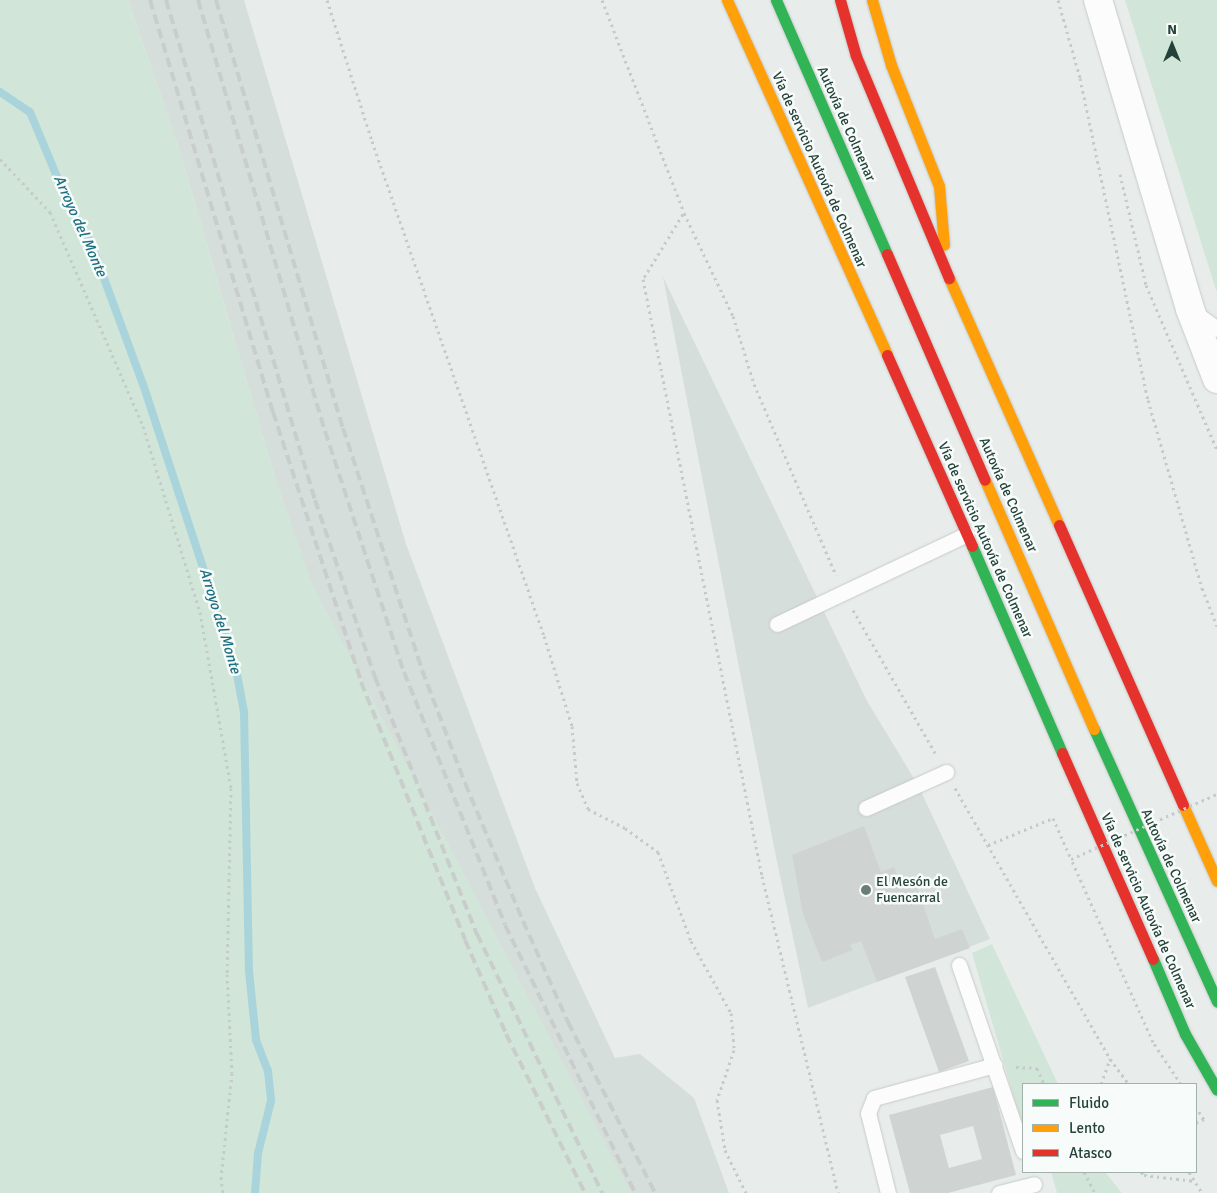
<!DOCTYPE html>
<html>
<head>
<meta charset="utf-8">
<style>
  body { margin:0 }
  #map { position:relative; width:1217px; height:1193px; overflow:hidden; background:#e8edeb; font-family:Signika,sans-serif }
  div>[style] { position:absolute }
  .built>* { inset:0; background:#d6dedb }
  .green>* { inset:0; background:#d1e6d8 }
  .stream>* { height:8px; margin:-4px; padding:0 4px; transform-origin:4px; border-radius:4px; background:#a9d4db }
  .building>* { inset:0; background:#cfd4d2 }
  .path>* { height:3px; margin-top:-1.5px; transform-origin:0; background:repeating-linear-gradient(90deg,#c3ccca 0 2.5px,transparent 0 6.5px) }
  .roads { filter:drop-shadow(0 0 1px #c5cac8) drop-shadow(0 0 1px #c5cac8) }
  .lane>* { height:15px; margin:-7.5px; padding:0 7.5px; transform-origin:7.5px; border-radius:7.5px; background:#fcfcfc }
  .street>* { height:28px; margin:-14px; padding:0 14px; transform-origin:14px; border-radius:14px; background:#fcfcfc }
  .fast>* { height:11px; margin:-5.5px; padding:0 5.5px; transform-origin:5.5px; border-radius:5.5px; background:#30b455 }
  .slow>* { height:11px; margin:-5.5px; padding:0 5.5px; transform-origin:5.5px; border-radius:5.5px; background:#ff9f0a }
  .jam>* { height:11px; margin:-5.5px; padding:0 5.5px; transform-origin:5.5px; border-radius:5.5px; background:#e5322d }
  .rail>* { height:4px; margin-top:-2px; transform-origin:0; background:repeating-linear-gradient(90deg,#c9cdcc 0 10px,transparent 0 15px) }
  .path-bridge>* { height:3px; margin-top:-1.5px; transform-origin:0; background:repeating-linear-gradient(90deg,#c3ccca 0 2.5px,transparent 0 6.5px) }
  .dots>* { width:14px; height:14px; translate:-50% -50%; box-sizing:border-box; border:2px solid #f7fbf9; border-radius:50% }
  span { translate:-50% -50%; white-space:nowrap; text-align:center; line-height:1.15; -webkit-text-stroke:5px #f7fbf9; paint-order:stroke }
  .street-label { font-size:14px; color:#24423a }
  .poi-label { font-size:14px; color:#24423a }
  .left { translate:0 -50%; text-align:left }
  .water-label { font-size:15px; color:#1c6f80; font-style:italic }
  .legend { position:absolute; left:1022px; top:1083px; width:175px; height:90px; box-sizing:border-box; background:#f7fbf9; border:1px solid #a3b1ad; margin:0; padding:6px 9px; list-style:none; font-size:15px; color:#24423a }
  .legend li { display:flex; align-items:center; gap:10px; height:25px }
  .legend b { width:25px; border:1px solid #a3b1ad }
  .north { position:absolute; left:1147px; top:20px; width:50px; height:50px; -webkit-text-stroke:4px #f7fbf9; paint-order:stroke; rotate:0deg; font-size:14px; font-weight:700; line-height:20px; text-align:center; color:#24423a }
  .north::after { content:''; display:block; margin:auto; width:18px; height:22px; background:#24423a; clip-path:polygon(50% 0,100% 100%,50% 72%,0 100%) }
</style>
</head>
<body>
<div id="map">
  <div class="built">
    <div style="clip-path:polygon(128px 0,244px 0,406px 544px,535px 888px,615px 1058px,640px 1054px,694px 1098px,729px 1193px,560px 1193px,378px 780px,274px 475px,179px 149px)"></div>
    <div style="clip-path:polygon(663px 277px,867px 701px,918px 785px,990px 939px,808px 1008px,775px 852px)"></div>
  </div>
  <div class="green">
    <div style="clip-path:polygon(0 0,128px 0,179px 149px,274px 475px,311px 582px,631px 1193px,0 1193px)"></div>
    <div style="clip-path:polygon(1125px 0,1217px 0,1217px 291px,1216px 290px)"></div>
    <div style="clip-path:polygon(992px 944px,1058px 1084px,1023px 1084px,1023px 1129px,972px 953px)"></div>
    <div style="clip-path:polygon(1051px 1172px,1105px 1172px,1122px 1193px,1057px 1193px)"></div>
  </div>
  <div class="stream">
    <div style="left:0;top:92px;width:36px;rotate:34deg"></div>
    <div style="left:30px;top:112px;width:104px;rotate:67.4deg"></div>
    <div style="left:70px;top:208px;width:41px;rotate:59deg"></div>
    <div style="left:91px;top:243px;width:150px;rotate:69.8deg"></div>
    <div style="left:143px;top:384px;width:300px;rotate:71.9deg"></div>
    <div style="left:236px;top:669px;width:44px;rotate:79.5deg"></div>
    <div style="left:244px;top:712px;width:259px;rotate:88.9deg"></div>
    <div style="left:249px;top:971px;width:69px;rotate:84.2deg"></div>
    <div style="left:256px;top:1040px;width:33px;rotate:69deg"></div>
    <div style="left:268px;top:1071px;width:30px;rotate:84deg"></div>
    <div style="left:271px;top:1101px;width:54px;rotate:104deg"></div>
    <div style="left:258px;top:1153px;width:40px;rotate:94.3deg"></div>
  </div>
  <div class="building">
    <div style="clip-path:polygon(864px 826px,881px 872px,894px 867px,900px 884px,914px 879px,935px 939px,962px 929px,970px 948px,877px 982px,861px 941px,850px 945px,853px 950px,822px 962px,803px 914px,792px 855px)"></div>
    <div style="clip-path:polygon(935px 967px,969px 1061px,939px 1072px,905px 977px)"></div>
    <div style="clip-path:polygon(evenodd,993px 1087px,1016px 1175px,948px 1193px,910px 1193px,889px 1115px,993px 1087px,973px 1126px,982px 1159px,949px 1168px,940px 1135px,973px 1126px)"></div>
  </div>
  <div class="path">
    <div style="left:327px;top:0;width:148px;rotate:72.3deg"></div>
    <div style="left:372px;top:141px;width:524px;rotate:70.84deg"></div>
    <div style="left:544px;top:636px;width:94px;rotate:72.7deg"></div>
    <div style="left:572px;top:726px;width:57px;rotate:85deg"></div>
    <div style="left:577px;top:783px;width:28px;rotate:67deg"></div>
    <div style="left:588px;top:809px;width:42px;rotate:27.2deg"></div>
    <div style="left:625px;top:828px;width:41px;rotate:36deg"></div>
    <div style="left:658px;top:852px;width:95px;rotate:69.7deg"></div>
    <div style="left:691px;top:941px;width:82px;rotate:60.9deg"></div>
    <div style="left:731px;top:1013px;width:37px;rotate:85deg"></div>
    <div style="left:734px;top:1050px;width:53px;rotate:108.8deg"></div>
    <div style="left:717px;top:1100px;width:51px;rotate:80.9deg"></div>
    <div style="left:725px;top:1150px;width:48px;rotate:64deg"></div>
    <div style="left:602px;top:0;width:228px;rotate:68.9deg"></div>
    <div style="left:684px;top:213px;width:114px;rotate:64.6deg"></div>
    <div style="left:733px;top:316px;width:71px;rotate:72.8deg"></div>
    <div style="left:754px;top:384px;width:208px;rotate:66.8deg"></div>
    <div style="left:1058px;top:0;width:81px;rotate:74.2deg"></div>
    <div style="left:1080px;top:78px;width:329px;rotate:78.1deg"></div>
    <div style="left:1148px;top:400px;width:196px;rotate:74deg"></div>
    <div style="left:1202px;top:588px;width:41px;rotate:68.5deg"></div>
    <div style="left:0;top:159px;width:73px;rotate:46.7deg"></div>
    <div style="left:50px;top:212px;width:233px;rotate:66.5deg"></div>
    <div style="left:143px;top:426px;width:195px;rotate:73deg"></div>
    <div style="left:200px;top:612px;width:179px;rotate:80deg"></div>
    <div style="left:231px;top:788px;width:186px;rotate:91.2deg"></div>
    <div style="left:227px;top:974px;width:99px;rotate:87.1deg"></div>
    <div style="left:232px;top:1073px;width:105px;rotate:96deg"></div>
    <div style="left:221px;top:1177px;width:16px;rotate:83deg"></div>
    <div style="left:1120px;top:174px;width:114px;rotate:76.8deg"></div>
    <div style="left:1146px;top:285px;width:180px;rotate:66.7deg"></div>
    <div style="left:683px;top:214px;width:76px;rotate:121.6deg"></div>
    <div style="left:643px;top:279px;width:609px;rotate:78.73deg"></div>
    <div style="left:762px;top:876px;width:326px;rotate:76.5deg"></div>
    <div style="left:853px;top:610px;width:168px;rotate:60.1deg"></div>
    <div style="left:955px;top:788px;width:312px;rotate:60.2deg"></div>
    <div style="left:1110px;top:1059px;width:31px;rotate:53deg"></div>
    <div style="left:988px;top:845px;width:70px;rotate:-22.6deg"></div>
    <div style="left:1053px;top:818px;width:45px;rotate:66.3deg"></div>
    <div style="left:1016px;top:1067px;width:21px;rotate:3deg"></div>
    <div style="left:1037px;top:1068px;width:17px;rotate:66deg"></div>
    <div style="left:1101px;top:1084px;width:27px;rotate:-70deg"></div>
    <div style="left:1196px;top:1123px;width:9px;rotate:-27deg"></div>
    <div style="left:1204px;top:1119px;width:12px;rotate:-125deg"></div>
    <div style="left:1084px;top:1172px;width:24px;rotate:62deg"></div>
    <div style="left:1141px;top:1172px;width:4px;rotate:45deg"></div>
    <div style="left:1144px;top:1175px;width:51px;rotate:6.7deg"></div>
    <div style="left:1189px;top:1172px;width:25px;rotate:58deg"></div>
  </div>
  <div class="roads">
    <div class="lane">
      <div style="left:1194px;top:312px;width:29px;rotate:36deg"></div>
      <div style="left:777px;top:624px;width:210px;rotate:-25.3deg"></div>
      <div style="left:866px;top:808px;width:88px;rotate:-24.2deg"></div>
      <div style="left:959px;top:965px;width:197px;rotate:71deg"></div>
      <div style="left:888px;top:1193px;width:82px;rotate:-104deg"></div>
      <div style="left:868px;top:1113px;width:16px;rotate:-68deg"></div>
      <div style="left:874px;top:1098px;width:125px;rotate:-15.3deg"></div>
      <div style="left:999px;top:1193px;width:36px;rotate:-14deg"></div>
    </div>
    <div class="street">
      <div style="left:1098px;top:0;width:322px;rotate:73.4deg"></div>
      <div style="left:1190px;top:309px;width:75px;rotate:68.9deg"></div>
    </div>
    <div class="fast">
      <div style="left:776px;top:0;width:277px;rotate:66.4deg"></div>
      <div style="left:972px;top:546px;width:226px;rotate:66.5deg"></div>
      <div style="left:1094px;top:729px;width:299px;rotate:65.7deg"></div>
      <div style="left:1153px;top:959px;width:82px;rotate:66.9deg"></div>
      <div style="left:1185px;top:1034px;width:64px;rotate:60.3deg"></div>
    </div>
    <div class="slow">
      <div style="left:727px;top:0;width:389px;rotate:65.7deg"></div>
      <div style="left:872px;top:0;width:68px;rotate:73.7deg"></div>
      <div style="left:891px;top:65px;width:130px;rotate:68.4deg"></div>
      <div style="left:939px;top:186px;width:59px;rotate:85.2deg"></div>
      <div style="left:949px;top:278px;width:270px;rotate:66deg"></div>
      <div style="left:985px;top:480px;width:272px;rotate:66.4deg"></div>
      <div style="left:1183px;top:805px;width:83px;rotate:65.9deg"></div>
    </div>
    <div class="jam">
      <div style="left:840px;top:0;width:58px;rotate:74.1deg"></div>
      <div style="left:856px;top:56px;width:241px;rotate:67.3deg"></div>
      <div style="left:887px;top:254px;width:246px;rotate:66.6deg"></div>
      <div style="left:887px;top:355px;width:209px;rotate:66deg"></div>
      <div style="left:1059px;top:525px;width:306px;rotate:66.1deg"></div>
      <div style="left:1062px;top:753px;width:225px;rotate:66.2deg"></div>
    </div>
  </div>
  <div class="rail">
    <div style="left:150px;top:0;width:430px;rotate:73.4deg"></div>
    <div style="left:273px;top:412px;width:284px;rotate:71.9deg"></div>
    <div style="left:361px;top:682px;width:278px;rotate:68deg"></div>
    <div style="left:465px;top:940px;width:103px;rotate:66.4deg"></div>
    <div style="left:506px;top:1034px;width:178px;rotate:63.6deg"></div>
    <div style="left:166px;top:0;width:522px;rotate:73.41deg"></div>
    <div style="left:315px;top:500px;width:187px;rotate:71.3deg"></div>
    <div style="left:375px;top:677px;width:277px;rotate:68.4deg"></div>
    <div style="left:477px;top:934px;width:288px;rotate:64.2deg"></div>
    <div style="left:198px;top:0;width:449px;rotate:73.6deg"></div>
    <div style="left:325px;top:431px;width:254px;rotate:71.9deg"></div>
    <div style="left:404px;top:672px;width:272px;rotate:68.2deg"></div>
    <div style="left:505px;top:925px;width:298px;rotate:64.1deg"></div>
    <div style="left:216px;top:0;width:446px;rotate:73.5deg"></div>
    <div style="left:343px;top:428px;width:255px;rotate:71.9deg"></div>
    <div style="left:422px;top:670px;width:121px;rotate:69.2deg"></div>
    <div style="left:465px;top:783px;width:150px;rotate:67.2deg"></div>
    <div style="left:523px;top:921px;width:111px;rotate:66deg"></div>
    <div style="left:568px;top:1022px;width:192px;rotate:63deg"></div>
  </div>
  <div class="path-bridge">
    <div style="left:1181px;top:1084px;width:50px;rotate:-123.7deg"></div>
    <div style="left:1153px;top:1042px;width:201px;rotate:-114.1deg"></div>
    <div style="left:1071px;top:859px;width:160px;rotate:-24deg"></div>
  </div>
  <div class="dots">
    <div style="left:866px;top:890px;background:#697e78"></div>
  </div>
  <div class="street-label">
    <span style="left:846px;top:124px;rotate:66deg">Autovía de Colmenar</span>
    <span style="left:819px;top:170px;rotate:66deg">Vía de servicio Autovía de Colmenar</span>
    <span style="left:1008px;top:495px;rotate:66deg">Autovía de Colmenar</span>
    <span style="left:985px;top:540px;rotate:66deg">Vía de servicio Autovía de Colmenar</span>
    <span style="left:1171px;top:866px;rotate:65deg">Autovía de Colmenar</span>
    <span style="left:1148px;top:911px;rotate:66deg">Vía de servicio Autovía de Colmenar</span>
  </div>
  <div class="poi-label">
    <span class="left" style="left:876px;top:890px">El Mesón de<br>Fuencarral</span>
  </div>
  <div class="water-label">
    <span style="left:80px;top:226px;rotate:66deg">Arroyo del Monte</span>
    <span style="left:220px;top:621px;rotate:73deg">Arroyo del Monte</span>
  </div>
  <ul class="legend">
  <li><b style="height:6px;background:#30b455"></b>Fluido</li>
  <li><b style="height:6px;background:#ff9f0a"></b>Lento</li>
  <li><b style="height:6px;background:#e5322d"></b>Atasco</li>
  </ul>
  <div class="north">N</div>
</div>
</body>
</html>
